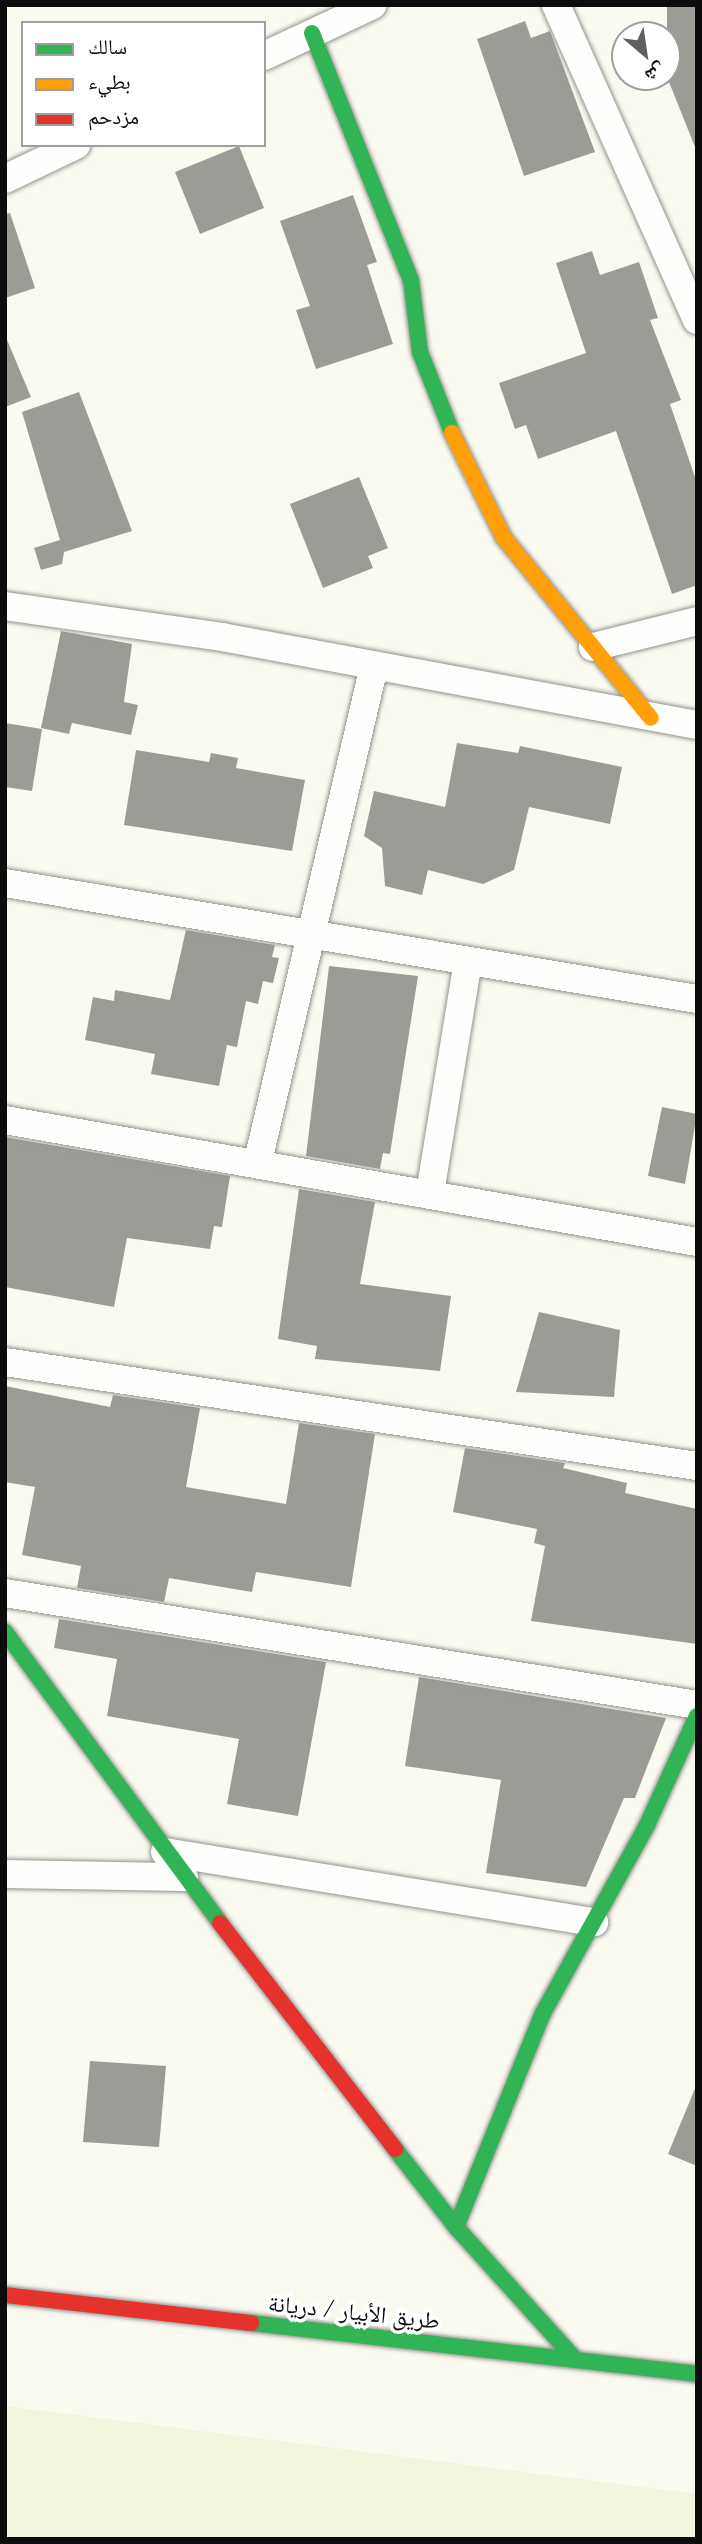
<!DOCTYPE html>
<html>
<head>
<meta charset="utf-8">
<style>
  body { margin:0 }
  #map { position:relative; width:702px; height:2544px; overflow:hidden; background:#fafaf0; font-family:"Libre Baskerville","Noto Naskh Arabic",serif }
  div>[style] { position:absolute }
  .farmland>* { inset:0; background:#f2f4de }
  .building>* { inset:0; background:#9c9c96 }
  .roads { filter:drop-shadow(0 0 2px #93938f) drop-shadow(0 0 2px #93938f) }
  .street>* { height:28px; margin:-14px; padding:0 14px; transform-origin:14px; border-radius:14px; background:#fefefd }
  .fast>* { height:16px; margin:-8px; padding:0 8px; transform-origin:8px; border-radius:8px; background:#30b455 }
  .slow>* { height:16px; margin:-8px; padding:0 8px; transform-origin:8px; border-radius:8px; background:#ff9f0a }
  .jam>* { height:16px; margin:-8px; padding:0 8px; transform-origin:8px; border-radius:8px; background:#e5322d }
  span { translate:-50% -50%; white-space:nowrap; text-align:center; line-height:1.15; -webkit-text-stroke:7px #fff; paint-order:stroke }
  .street-label { font-size:23px; color:#0c0c0c }
  .frame { position:absolute; inset:0; border:7px solid #0c0c0c; pointer-events:none }
  .legend { position:absolute; left:21px; top:21px; width:245px; height:126px; box-sizing:border-box; background:#fff; border:2px solid #9e9e9e; margin:0; padding:9px 12px; list-style:none; font-size:21px; color:#0c0c0c }
  .legend li { display:flex; align-items:center; gap:14px; height:35px }
  .legend b { width:35px; border:2px solid #9e9e9e }
  .north { position:absolute; left:611px; top:21px; width:70px; height:70px; box-sizing:border-box; background:#fff; border:2px solid #9e9e9e; border-radius:50%; rotate:151deg; font-size:19px; font-weight:700; line-height:28px; text-align:center; color:#0c0c0c }
  .north::after { content:''; display:block; margin:auto; width:24px; height:32px; background:#5f5f5c; clip-path:polygon(50% 0,100% 100%,50% 72%,0 100%) }
</style>
</head>
<body>
<div id="map">
  <div class="farmland">
    <div style="clip-path:polygon(5px 2406px,697px 2494px,697px 2539px,5px 2539px)"></div>
  </div>
  <div class="building">
    <div style="clip-path:polygon(667px 5px,697px 5px,697px 152px,667px 77px)"></div>
    <div style="clip-path:polygon(525px 21px,531px 38px,550px 31px,595px 152px,524px 176px,477px 39px)"></div>
    <div style="clip-path:polygon(239px 146px,264px 208px,200px 234px,175px 172px)"></div>
    <div style="clip-path:polygon(353px 195px,377px 262px,367px 265px,393px 344px,316px 369px,296px 310px,310px 306px,280px 221px)"></div>
    <div style="clip-path:polygon(10px 213px,35px 288px,5px 298px,5px 214px)"></div>
    <div style="clip-path:polygon(592px 251px,600px 275px,639px 262px,658px 318px,650px 320px,681px 400px,670px 404px,697px 483px,697px 585px,672px 594px,616px 431px,538px 459px,526px 425px,515px 429px,499px 383px,586px 353px,556px 263px)"></div>
    <div style="clip-path:polygon(5px 335px,31px 397px,5px 407px)"></div>
    <div style="clip-path:polygon(79px 392px,132px 531px,64px 552px,62px 564px,41px 570px,34px 548px,60px 540px,22px 412px)"></div>
    <div style="clip-path:polygon(359px 477px,388px 548px,368px 556px,373px 568px,323px 588px,290px 504px)"></div>
    <div style="clip-path:polygon(61px 631px,132px 644px,124px 702px,138px 705px,131px 735px,72px 723px,69px 734px,41px 728px)"></div>
    <div style="clip-path:polygon(5px 723px,42px 729px,32px 791px,5px 787px)"></div>
    <div style="clip-path:polygon(457px 743px,518px 753px,520px 746px,622px 767px,610px 824px,529px 807px,514px 870px,483px 884px,428px 870px,422px 895px,385px 886px,382px 848px,364px 836px,374px 791px,445px 807px)"></div>
    <div style="clip-path:polygon(136px 750px,209px 762px,211px 753px,238px 758px,236px 768px,305px 780px,292px 851px,124px 825px)"></div>
    <div style="clip-path:polygon(186px 930px,275px 945px,272px 957px,279px 958px,273px 983px,263px 981px,258px 1004px,246px 1001px,237px 1047px,227px 1045px,219px 1086px,151px 1074px,155px 1054px,85px 1040px,93px 997px,114px 1001px,115px 990px,170px 1000px)"></div>
    <div style="clip-path:polygon(329px 966px,418px 976px,390px 1154px,383px 1153px,380px 1169px,306px 1156px)"></div>
    <div style="clip-path:polygon(662px 1107px,697px 1114px,685px 1184px,648px 1176px)"></div>
    <div style="clip-path:polygon(5px 1137px,230px 1176px,222px 1227px,214px 1226px,210px 1249px,127px 1238px,114px 1307px,5px 1287px)"></div>
    <div style="clip-path:polygon(299px 1189px,375px 1202px,360px 1284px,451px 1296px,440px 1371px,315px 1359px,317px 1346px,278px 1339px)"></div>
    <div style="clip-path:polygon(539px 1312px,620px 1330px,614px 1397px,516px 1392px)"></div>
    <div style="clip-path:polygon(5px 1386px,110px 1407px,113px 1395px,200px 1408px,186px 1487px,286px 1504px,299px 1423px,375px 1434px,351px 1587px,256px 1572px,252px 1592px,169px 1578px,164px 1602px,77px 1588px,81px 1566px,22px 1555px,35px 1487px,5px 1482px)"></div>
    <div style="clip-path:polygon(465px 1448px,565px 1463px,563px 1468px,627px 1483px,625px 1493px,697px 1509px,697px 1644px,531px 1621px,545px 1546px,534px 1543px,537px 1529px,453px 1512px)"></div>
    <div style="clip-path:polygon(59px 1619px,326px 1662px,298px 1816px,227px 1804px,239px 1739px,107px 1716px,117px 1659px,54px 1648px)"></div>
    <div style="clip-path:polygon(419px 1677px,666px 1718px,635px 1798px,624px 1798px,586px 1887px,486px 1873px,501px 1780px,405px 1766px)"></div>
    <div style="clip-path:polygon(90px 2061px,166px 2066px,159px 2147px,83px 2142px)"></div>
    <div style="clip-path:polygon(696px 2086px,697px 2086px,697px 2166px,668px 2154px)"></div>
  </div>
  <div class="roads">
    <div class="street">
      <div style="left:556px;top:5px;width:345px;rotate:65.9deg"></div>
      <div style="left:264px;top:56px;width:120px;rotate:-25.1deg"></div>
      <div style="left:5px;top:179px;width:79px;rotate:-25.6deg"></div>
      <div style="left:5px;top:606px;width:219px;rotate:8.1deg"></div>
      <div style="left:222px;top:637px;width:483px;rotate:10.5deg"></div>
      <div style="left:593px;top:647px;width:107px;rotate:-14deg"></div>
      <div style="left:5px;top:883px;width:702px;rotate:9.52deg"></div>
      <div style="left:5px;top:1120px;width:703px;rotate:10deg"></div>
      <div style="left:258px;top:1161px;width:508px;rotate:-76.81deg"></div>
      <div style="left:430px;top:1193px;width:235px;rotate:-80.7deg"></div>
      <div style="left:5px;top:1362px;width:700px;rotate:8.55deg"></div>
      <div style="left:5px;top:1593px;width:701px;rotate:9.19deg"></div>
      <div style="left:165px;top:1852px;width:435px;rotate:9.3deg"></div>
      <div style="left:5px;top:1874px;width:179px;rotate:1deg"></div>
    </div>
    <div class="fast">
      <div style="left:312px;top:33px;width:266px;rotate:68.2deg"></div>
      <div style="left:411px;top:280px;width:73px;rotate:82.9deg"></div>
      <div style="left:420px;top:352px;width:87px;rotate:68.4deg"></div>
      <div style="left:5px;top:1632px;width:362px;rotate:53.5deg"></div>
      <div style="left:395px;top:2149px;width:99px;rotate:52deg"></div>
      <div style="left:251px;top:2323px;width:449px;rotate:6.5deg"></div>
      <div style="left:576px;top:2360px;width:179px;rotate:-132.1deg"></div>
      <div style="left:456px;top:2227px;width:231px;rotate:-67.9deg"></div>
      <div style="left:543px;top:2013px;width:215px;rotate:-61deg"></div>
      <div style="left:647px;top:1825px;width:120px;rotate:-65.4deg"></div>
    </div>
    <div class="slow">
      <div style="left:452px;top:433px;width:117px;rotate:63.7deg"></div>
      <div style="left:504px;top:538px;width:232px;rotate:50.8deg"></div>
    </div>
    <div class="jam">
      <div style="left:220px;top:1923px;width:286px;rotate:52.2deg"></div>
      <div style="left:5px;top:2295px;width:248px;rotate:6.5deg"></div>
    </div>
  </div>
  <div class="street-label">
    <span style="left:354px;top:2312px;rotate:6deg">طريق الأبيار / دريانة</span>
  </div>
  <div class="frame"></div>
  <ul class="legend">
  <li><b style="height:9px;background:#30b455"></b>سالك</li>
  <li><b style="height:9px;background:#ff9f0a"></b>بطيء</li>
  <li><b style="height:9px;background:#e5322d"></b>مزدحم</li>
  </ul>
  <div class="north">ش</div>
</div>
</body>
</html>
